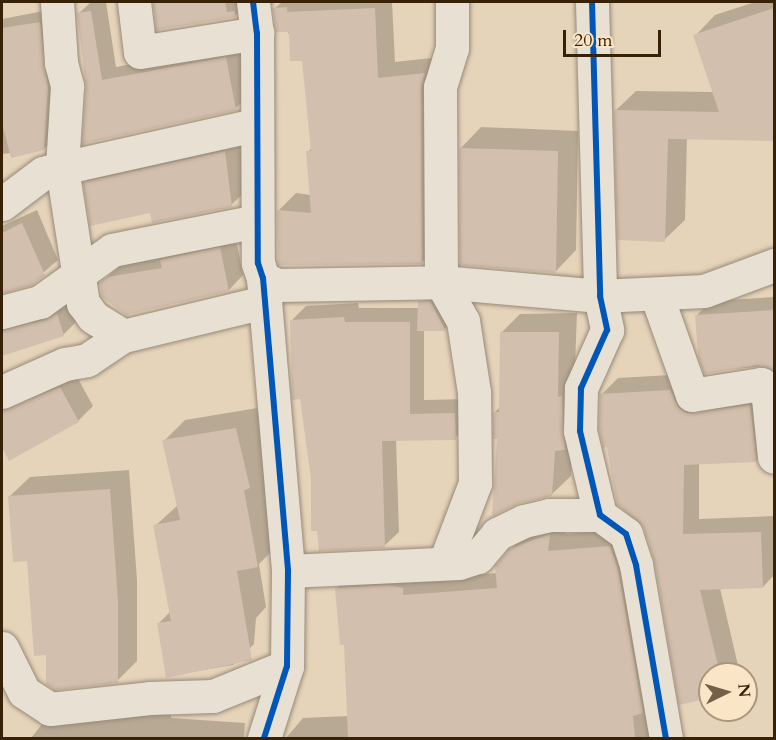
<!DOCTYPE html>
<html>
<head>
<meta charset="utf-8">
<style>
  body { margin:0 }
  #map { position:relative; width:776px; height:740px; overflow:hidden; background:#e6d4ba; font-family:Cardo,serif }
  div>[style] { position:absolute }
  .shadow>* { inset:0; background:#0003 }
  .building>* { inset:0; background:#d3bfad }
  .roads { filter:drop-shadow(0 0 2px #968a78) drop-shadow(0 0 2px #968a78) }
  .minor>* { height:33px; margin:-16.5px; padding:0 16.5px; transform-origin:16.5px; border-radius:16.5px; background:#e9e0d4 }
  .cycleway>* { height:6px; margin:-3px; padding:0 3px; transform-origin:3px; border-radius:3px; background:#0057b8 }
  span { translate:-50% -50%; white-space:nowrap; text-align:center; line-height:1.15; -webkit-text-stroke:4.5px #fae5c7; paint-order:stroke }
  .frame { position:absolute; inset:0; border:3px solid #372208; pointer-events:none }
  .north { position:absolute; left:698px; top:662px; width:60px; height:60px; box-sizing:border-box; background:#fae5c7; border:2px solid #ac977b; border-radius:50%; rotate:85deg; font-size:16px; font-weight:700; line-height:24px; text-align:center; color:#372208 }
  .north::after { content:''; display:block; margin:auto; width:21px; height:27px; background:#746046; clip-path:polygon(50% 0,100% 100%,50% 72%,0 100%) }
  .scale { position:absolute; left:563px; top:30px; width:98px; height:27px; box-sizing:border-box; border:3px solid #372208; border-top:0; padding-left:8px; font-size:18px; line-height:21px; white-space:nowrap; color:#372208; -webkit-text-stroke:4px #fae5c7; paint-order:stroke }
</style>
</head>
<body>
<div id="map">
  <div class="shadow">
    <div style="clip-path:polygon(91px 2px,106px 2px,116px 67px,240px 43px,250px 94px,235px 109px,87px 87px,78px 14px)"></div>
    <div style="clip-path:polygon(153px 2px,250px 2px,235px 16px,158px 29px)"></div>
    <div style="clip-path:polygon(282px 2px,392px 2px,395px 62px,441px 57px,439px 245px,422px 262px,279px 210px,296px 193px,311px 195px,308px 152px,312px 147px,304px 59px,274px 9px)"></div>
    <div style="clip-path:polygon(755px 2px,774px 2px,774px 154px,773px 140px,687px 138px,685px 220px,664px 240px,615px 111px,636px 91px,713px 92px,695px 36px,715px 15px)"></div>
    <div style="clip-path:polygon(54px 9px,58px 134px,44px 149px,2px 154px,2px 19px)"></div>
    <div style="clip-path:polygon(481px 127px,578px 131px,576px 250px,556px 271px,461px 148px)"></div>
    <div style="clip-path:polygon(239px 137px,246px 191px,231px 205px,152px 211px,85px 183px,99px 168px)"></div>
    <div style="clip-path:polygon(37px 210px,58px 260px,31px 283px,2px 293px,2px 226px)"></div>
    <div style="clip-path:polygon(235px 234px,243px 275px,229px 290px,101px 283px,123px 263px)"></div>
    <div style="clip-path:polygon(774px 289px,774px 365px,705px 372px,696px 316px,711px 301px,774px 297px)"></div>
    <div style="clip-path:polygon(437px 294px,452px 323px,445px 329px,424px 329px,424px 400px,469px 399px,470px 424px,455px 438px,396px 439px,399px 532px,384px 546px,313px 479px,292px 320px,306px 306px,358px 303px,359px 308px,420px 308px,427px 295px)"></div>
    <div style="clip-path:polygon(72px 299px,78px 320px,64px 334px,2px 355px,2px 308px)"></div>
    <div style="clip-path:polygon(577px 313px,571px 476px,551px 495px,499px 437px,494px 413px,501px 406px,501px 333px,520px 314px)"></div>
    <div style="clip-path:polygon(75px 373px,93px 406px,78px 421px,10px 459px,2px 444px,2px 401px)"></div>
    <div style="clip-path:polygon(687px 374px,766px 389px,772px 445px,756px 461px,699px 463px,699px 519px,774px 516px,774px 575px,763px 587px,720px 588px,740px 674px,710px 674px,710px 696px,680px 703px,655px 559px,601px 395px,618px 378px)"></div>
    <div style="clip-path:polygon(257px 408px,270px 466px,278px 545px,259px 564px,266px 607px,256px 618px,254px 644px,233px 665px,167px 676px,158px 624px,170px 612px,155px 526px,178px 505px,164px 441px,185px 420px)"></div>
    <div style="clip-path:polygon(129px 470px,137px 580px,137px 661px,117px 681px,47px 654px,28px 560px,10px 496px,30px 477px)"></div>
    <div style="clip-path:polygon(566px 518px,565px 534px,627px 529px,653px 738px,286px 738px,303px 718px,349px 716px,346px 643px,337px 588px,354px 571px,420px 579px,497px 573px,510px 550px,528px 532px)"></div>
    <div style="clip-path:polygon(50px 714px,171px 714px,171px 718px,245px 723px,244px 738px,31px 738px)"></div>
  </div>
  <div class="building">
    <div style="clip-path:polygon(153px 2px,225px 2px,227px 12px,235px 11px,236px 17px,156px 30px)"></div>
    <div style="clip-path:polygon(287px 7px,288px 21px,287px 12px,375px 8px,378px 78px,425px 73px,421px 87px,422px 264px,278px 265px,277px 210px,311px 213px,306px 151px,311px 151px,302px 61px,290px 61px,289px 32px,276px 32px,273px 8px)"></div>
    <div style="clip-path:polygon(774px 8px,774px 141px,668px 139px,665px 242px,617px 240px,614px 110px,719px 112px,693px 35px)"></div>
    <div style="clip-path:polygon(91px 11px,102px 80px,226px 57px,236px 110px,82px 144px,86px 87px,77px 13px)"></div>
    <div style="clip-path:polygon(40px 22px,48px 88px,44px 150px,11px 158px,2px 123px,2px 28px)"></div>
    <div style="clip-path:polygon(459px 148px,558px 151px,556px 273px,460px 265px)"></div>
    <div style="clip-path:polygon(225px 151px,232px 207px,152px 223px,150px 213px,90px 226px,83px 182px)"></div>
    <div style="clip-path:polygon(22px 223px,45px 275px,32px 285px,2px 293px,2px 233px)"></div>
    <div style="clip-path:polygon(220px 247px,229px 291px,126px 315px,102px 297px,100px 282px,107px 277px,162px 268px,160px 260px)"></div>
    <div style="clip-path:polygon(418px 301px,430px 301px,446px 331px,417px 331px)"></div>
    <div style="clip-path:polygon(774px 310px,774px 372px,758px 365px,704px 374px,698px 355px,695px 315px)"></div>
    <div style="clip-path:polygon(57px 313px,64px 336px,2px 356px,2px 330px,45px 320px)"></div>
    <div style="clip-path:polygon(344px 317px,345px 322px,410px 322px,410px 414px,455px 413px,456px 440px,382px 441px,385px 548px,319px 551px,317px 531px,311px 531px,311px 479px,300px 399px,292px 400px,290px 320px)"></div>
    <div style="clip-path:polygon(500px 332px,559px 332px,558px 397px,562px 396px,565px 450px,555px 451px,552px 496px,519px 503px,492px 516px,497px 439px,493px 439px,493px 412px,499px 412px)"></div>
    <div style="clip-path:polygon(60px 387px,79px 422px,9px 461px,2px 447px,2px 410px)"></div>
    <div style="clip-path:polygon(670px 390px,679px 408px,687px 413px,750px 405px,757px 462px,684px 465px,683px 534px,761px 532px,763px 588px,700px 590px,720px 674px,710px 674px,710px 698px,679px 705px,654px 559px,644px 528px,617px 504px,607px 447px,603px 448px,599px 429px,600px 394px)"></div>
    <div style="clip-path:polygon(236px 428px,250px 488px,244px 490px,258px 567px,237px 571px,252px 660px,166px 678px,157px 623px,171px 621px,153px 525px,180px 520px,162px 440px)"></div>
    <div style="clip-path:polygon(110px 489px,118px 601px,118px 683px,55px 690px,46px 684px,46px 655px,34px 656px,27px 561px,13px 562px,8px 496px)"></div>
    <div style="clip-path:polygon(550px 534px,548px 551px,610px 546px,618px 570px,643px 713px,633px 716px,635px 738px,348px 738px,344px 645px,340px 645px,335px 588px,388px 585px,403px 588px,403px 595px,497px 588px,495px 566px,509px 549px)"></div>
  </div>
  <div class="roads">
    <div class="minor">
      <div style="left:57px;top:2px;width:61px;rotate:86.2deg"></div>
      <div style="left:61px;top:63px;width:24px;rotate:75deg"></div>
      <div style="left:67px;top:86px;width:82px;rotate:93.5deg"></div>
      <div style="left:62px;top:168px;width:137px;rotate:81.2deg"></div>
      <div style="left:83px;top:303px;width:17px;rotate:54deg"></div>
      <div style="left:93px;top:317px;width:36px;rotate:32deg"></div>
      <div style="left:134px;top:2px;width:50px;rotate:83.2deg"></div>
      <div style="left:140px;top:52px;width:119px;rotate:-9.2deg"></div>
      <div style="left:253px;top:2px;width:31px;rotate:83deg"></div>
      <div style="left:257px;top:33px;width:230px;rotate:89.8deg"></div>
      <div style="left:258px;top:263px;width:16px;rotate:72deg"></div>
      <div style="left:263px;top:278px;width:294px;rotate:85.1deg"></div>
      <div style="left:288px;top:571px;width:95px;rotate:90.6deg"></div>
      <div style="left:287px;top:666px;width:76px;rotate:107.7deg"></div>
      <div style="left:592px;top:2px;width:294px;rotate:88.4deg"></div>
      <div style="left:600px;top:296px;width:35px;rotate:78deg"></div>
      <div style="left:607px;top:330px;width:64px;rotate:114.1deg"></div>
      <div style="left:581px;top:388px;width:43px;rotate:91.3deg"></div>
      <div style="left:580px;top:431px;width:86px;rotate:76.6deg"></div>
      <div style="left:600px;top:515px;width:32px;rotate:36deg"></div>
      <div style="left:626px;top:534px;width:33px;rotate:72deg"></div>
      <div style="left:636px;top:565px;width:176px;rotate:80.2deg"></div>
      <div style="left:2px;top:204px;width:51px;rotate:-37.1deg"></div>
      <div style="left:43px;top:173px;width:20px;rotate:-15deg"></div>
      <div style="left:62px;top:168px;width:198px;rotate:-12.6deg"></div>
      <div style="left:263px;top:278px;width:16px;rotate:27deg"></div>
      <div style="left:277px;top:285px;width:164px;rotate:-1deg"></div>
      <div style="left:441px;top:282px;width:160px;rotate:5deg"></div>
      <div style="left:600px;top:296px;width:104px;rotate:-2.8deg"></div>
      <div style="left:704px;top:291px;width:75px;rotate:-20.4deg"></div>
      <div style="left:656px;top:294px;width:107px;rotate:70.4deg"></div>
      <div style="left:692px;top:395px;width:70px;rotate:-9.1deg"></div>
      <div style="left:761px;top:384px;width:16px;rotate:63deg"></div>
      <div style="left:768px;top:398px;width:59px;rotate:84.2deg"></div>
      <div style="left:2px;top:312px;width:39px;rotate:-15deg"></div>
      <div style="left:40px;top:302px;width:89px;rotate:-35.8deg"></div>
      <div style="left:112px;top:250px;width:148px;rotate:-11.3deg"></div>
      <div style="left:2px;top:392px;width:69px;rotate:-24deg"></div>
      <div style="left:65px;top:364px;width:22px;rotate:-10deg"></div>
      <div style="left:87px;top:360px;width:43px;rotate:-33.7deg"></div>
      <div style="left:123px;top:336px;width:146px;rotate:-13.5deg"></div>
      <div style="left:445px;top:562px;width:85px;rotate:-69.2deg"></div>
      <div style="left:475px;top:483px;width:91px;rotate:-90.6deg"></div>
      <div style="left:474px;top:392px;width:72px;rotate:-98.8deg"></div>
      <div style="left:463px;top:321px;width:45px;rotate:-119.4deg"></div>
      <div style="left:441px;top:282px;width:195px;rotate:-90.3deg"></div>
      <div style="left:440px;top:87px;width:41px;rotate:-72.9deg"></div>
      <div style="left:452px;top:48px;width:46px;rotate:-90deg"></div>
      <div style="left:288px;top:571px;width:171px;rotate:-2.7deg"></div>
      <div style="left:459px;top:563px;width:20px;rotate:-18deg"></div>
      <div style="left:478px;top:557px;width:30px;rotate:-50deg"></div>
      <div style="left:497px;top:534px;width:30px;rotate:-26deg"></div>
      <div style="left:524px;top:521px;width:26px;rotate:-13deg"></div>
      <div style="left:549px;top:515px;width:51px"></div>
      <div style="left:2px;top:648px;width:49px;rotate:63.4deg"></div>
      <div style="left:24px;top:692px;width:31px;rotate:33deg"></div>
      <div style="left:50px;top:709px;width:100px;rotate:-6.3deg"></div>
      <div style="left:149px;top:698px;width:64px;rotate:-1.8deg"></div>
      <div style="left:213px;top:696px;width:80px;rotate:-22.1deg"></div>
    </div>
  </div>
  <div class="cycleway">
    <div style="left:253px;top:2px;width:31px;rotate:83deg"></div>
    <div style="left:257px;top:33px;width:230px;rotate:89.8deg"></div>
    <div style="left:258px;top:263px;width:16px;rotate:72deg"></div>
    <div style="left:263px;top:278px;width:294px;rotate:85.1deg"></div>
    <div style="left:288px;top:571px;width:95px;rotate:90.6deg"></div>
    <div style="left:287px;top:666px;width:76px;rotate:107.7deg"></div>
    <div style="left:592px;top:2px;width:294px;rotate:88.4deg"></div>
    <div style="left:600px;top:296px;width:35px;rotate:78deg"></div>
    <div style="left:607px;top:330px;width:64px;rotate:114.1deg"></div>
    <div style="left:581px;top:388px;width:43px;rotate:91.3deg"></div>
    <div style="left:580px;top:431px;width:86px;rotate:76.6deg"></div>
    <div style="left:600px;top:515px;width:32px;rotate:36deg"></div>
    <div style="left:626px;top:534px;width:33px;rotate:72deg"></div>
    <div style="left:636px;top:565px;width:176px;rotate:80.2deg"></div>
  </div>
  <div class="frame"></div>
  <div class="north">N</div>
  <div class="scale">20 m</div>
</div>
</body>
</html>
